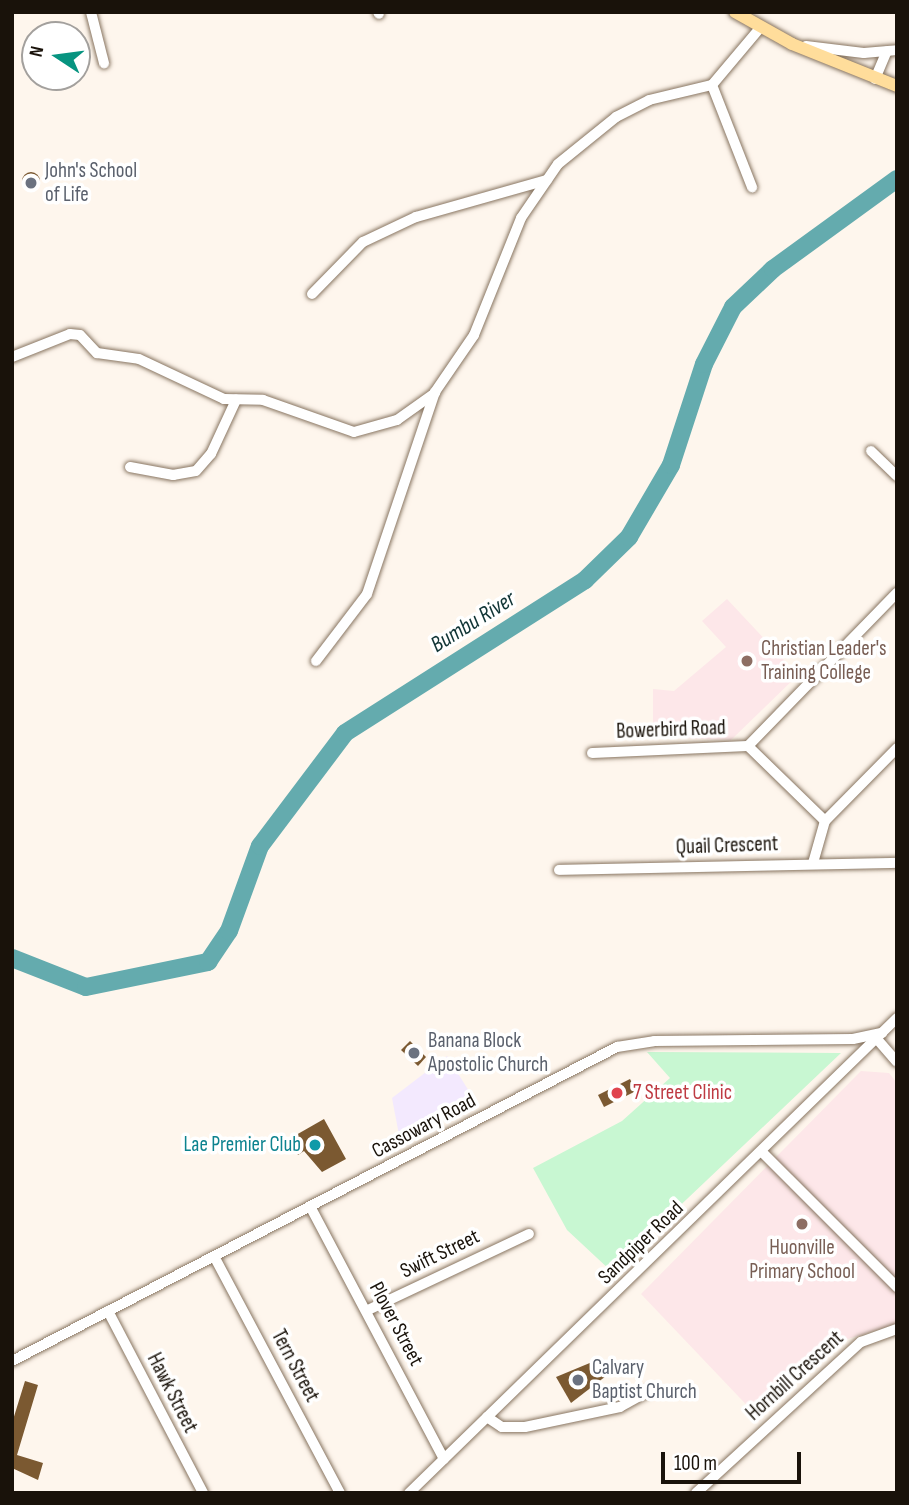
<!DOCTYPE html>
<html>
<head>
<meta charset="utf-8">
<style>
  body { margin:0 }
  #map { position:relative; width:909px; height:1505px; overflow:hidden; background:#fef6ed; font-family:"Sofia Sans Condensed",sans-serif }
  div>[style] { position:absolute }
  .commercial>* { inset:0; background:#f3e9fe }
  .education>* { inset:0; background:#fde7e9 }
  .green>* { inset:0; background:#c8f7d2 }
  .river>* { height:18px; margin:-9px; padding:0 9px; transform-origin:9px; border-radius:9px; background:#64abae }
  .building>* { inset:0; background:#7b5931 }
  .round { border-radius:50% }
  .roads { filter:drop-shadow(0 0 2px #887561) drop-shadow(0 0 2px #887561) }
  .minor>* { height:10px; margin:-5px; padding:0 5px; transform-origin:5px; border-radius:5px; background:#fff }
  .major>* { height:12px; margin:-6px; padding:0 6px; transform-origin:6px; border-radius:6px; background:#ffdd9b }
  .dots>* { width:19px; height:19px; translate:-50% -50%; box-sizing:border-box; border:4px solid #fff; border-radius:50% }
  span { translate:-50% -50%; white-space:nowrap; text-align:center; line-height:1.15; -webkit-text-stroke:7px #fff; paint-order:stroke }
  .worship-label { font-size:21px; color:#5b616d }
  .left { translate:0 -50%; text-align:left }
  .education-label { font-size:21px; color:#785e54 }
  .street-label { font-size:21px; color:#19120a }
  .health-label { font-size:21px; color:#be3a42 }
  .culture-label { font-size:21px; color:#0d838f }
  .right { translate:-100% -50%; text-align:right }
  .water-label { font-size:23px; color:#103435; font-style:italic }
  .frame { position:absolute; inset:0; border:14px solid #19120a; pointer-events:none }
  .north { position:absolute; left:21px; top:21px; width:70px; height:70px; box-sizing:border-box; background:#fff; border:2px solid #a3a09d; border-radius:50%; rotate:283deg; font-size:19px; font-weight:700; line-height:28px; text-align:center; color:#19120a }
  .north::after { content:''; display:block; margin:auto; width:24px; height:32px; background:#079480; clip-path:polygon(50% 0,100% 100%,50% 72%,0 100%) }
  .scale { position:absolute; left:661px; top:1452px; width:140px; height:32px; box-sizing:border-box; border:4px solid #19120a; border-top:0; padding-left:9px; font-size:21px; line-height:24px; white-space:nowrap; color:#19120a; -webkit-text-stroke:5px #fff; paint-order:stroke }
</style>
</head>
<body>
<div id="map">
  <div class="commercial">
    <div style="clip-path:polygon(447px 1056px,474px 1099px,399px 1135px,392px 1098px)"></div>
  </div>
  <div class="education">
    <div style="clip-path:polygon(727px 599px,798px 675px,731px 740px,653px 737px,653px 689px,674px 691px,726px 647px,702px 621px)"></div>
    <div style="clip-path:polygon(861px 1071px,889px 1073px,897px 1083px,897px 1324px,828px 1345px,758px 1417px,641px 1294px)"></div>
  </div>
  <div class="green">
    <div style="clip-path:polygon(647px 1052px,841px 1053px,611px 1271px,567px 1230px,533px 1168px,622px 1121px,670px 1078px)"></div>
  </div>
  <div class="river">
    <div style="left:12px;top:958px;width:79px;rotate:21.4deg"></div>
    <div style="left:86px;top:987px;width:125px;rotate:-11.6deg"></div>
    <div style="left:208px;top:962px;width:37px;rotate:-56deg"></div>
    <div style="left:229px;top:931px;width:90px;rotate:-70deg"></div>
    <div style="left:260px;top:846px;width:141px;rotate:-53deg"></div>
    <div style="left:345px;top:733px;width:285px;rotate:-32.5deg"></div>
    <div style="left:585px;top:580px;width:62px;rotate:-44.3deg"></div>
    <div style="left:629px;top:537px;width:83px;rotate:-59.7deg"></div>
    <div style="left:671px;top:465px;width:106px;rotate:-71.9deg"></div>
    <div style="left:704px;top:364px;width:64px;rotate:-63deg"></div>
    <div style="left:733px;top:307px;width:55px;rotate:-43.5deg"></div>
    <div style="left:773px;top:269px;width:153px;rotate:-36deg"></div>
  </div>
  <div class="building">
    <div class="round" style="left:22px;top:172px;width:18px;height:18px"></div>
    <div style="clip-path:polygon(410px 1041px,426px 1057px,418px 1066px,401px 1050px)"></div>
    <div style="clip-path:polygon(630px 1079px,636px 1091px,604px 1107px,598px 1095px)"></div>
    <div style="clip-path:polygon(324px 1119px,346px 1159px,322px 1172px,304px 1151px,298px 1155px,289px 1139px)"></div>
    <div style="clip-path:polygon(597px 1360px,606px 1376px,571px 1403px,556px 1377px)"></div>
    <div style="clip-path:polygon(25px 1381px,38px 1385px,17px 1455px,43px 1463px,38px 1480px,12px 1468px,12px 1423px)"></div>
  </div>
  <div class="roads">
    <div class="minor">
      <div style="left:91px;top:12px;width:53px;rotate:75.7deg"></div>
      <div style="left:378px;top:12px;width:2px;rotate:63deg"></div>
      <div style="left:806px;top:46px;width:58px;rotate:6.9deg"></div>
      <div style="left:864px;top:53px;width:33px;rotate:-5deg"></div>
      <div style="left:875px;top:79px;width:30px;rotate:-67deg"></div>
      <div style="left:712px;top:85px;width:110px;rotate:68.6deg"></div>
      <div style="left:312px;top:294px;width:73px;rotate:-45.6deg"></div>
      <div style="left:363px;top:242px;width:59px;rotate:-25.3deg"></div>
      <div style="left:416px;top:217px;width:136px;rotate:-15.8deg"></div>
      <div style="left:12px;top:357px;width:62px;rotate:-21.6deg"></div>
      <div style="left:70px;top:334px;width:10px;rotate:6deg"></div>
      <div style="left:80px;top:335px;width:25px;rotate:47deg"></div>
      <div style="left:97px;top:353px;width:42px;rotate:8.1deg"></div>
      <div style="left:139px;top:359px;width:94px;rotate:25.2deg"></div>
      <div style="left:224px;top:399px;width:39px;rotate:1deg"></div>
      <div style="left:263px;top:400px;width:96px;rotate:19.4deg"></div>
      <div style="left:354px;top:432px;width:45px;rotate:-15.6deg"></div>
      <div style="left:397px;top:420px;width:47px;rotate:-35.4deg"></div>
      <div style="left:871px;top:451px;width:36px;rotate:44deg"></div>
      <div style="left:130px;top:467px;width:44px;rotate:10.5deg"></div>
      <div style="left:173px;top:475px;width:23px;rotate:-10deg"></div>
      <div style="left:196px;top:471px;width:23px;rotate:-49deg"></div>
      <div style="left:211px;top:454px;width:60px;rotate:-65.2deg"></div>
      <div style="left:316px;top:661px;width:84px;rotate:-52.7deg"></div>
      <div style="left:367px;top:594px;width:213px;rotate:-71.4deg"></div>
      <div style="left:435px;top:392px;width:69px;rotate:-55.6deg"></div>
      <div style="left:474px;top:335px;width:126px;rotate:-68.1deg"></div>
      <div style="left:521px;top:218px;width:65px;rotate:-55.6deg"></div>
      <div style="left:558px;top:164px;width:75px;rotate:-39deg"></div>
      <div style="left:616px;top:117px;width:37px;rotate:-27deg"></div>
      <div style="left:649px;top:100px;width:65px;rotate:-13.4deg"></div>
      <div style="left:712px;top:85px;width:75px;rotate:-49.9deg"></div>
      <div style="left:748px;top:746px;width:107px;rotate:44.2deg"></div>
      <div style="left:592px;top:753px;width:156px;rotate:-2.6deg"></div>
      <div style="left:748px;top:746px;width:214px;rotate:-45.8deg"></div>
      <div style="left:813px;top:863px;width:44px;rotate:-74.1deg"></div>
      <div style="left:825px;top:821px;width:103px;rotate:-45.4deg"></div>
      <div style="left:559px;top:870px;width:338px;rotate:-1.2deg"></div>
      <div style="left:877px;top:1039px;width:30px;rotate:49deg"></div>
      <div style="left:763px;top:1153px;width:190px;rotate:45deg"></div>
      <div style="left:311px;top:1208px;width:284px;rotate:62.1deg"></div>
      <div style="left:215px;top:1258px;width:266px;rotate:62deg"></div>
      <div style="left:368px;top:1310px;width:178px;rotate:-25.3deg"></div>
      <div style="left:108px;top:1311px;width:205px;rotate:62.4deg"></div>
      <div style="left:12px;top:1361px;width:682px;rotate:-27.43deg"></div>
      <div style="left:617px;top:1047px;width:37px;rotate:-9deg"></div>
      <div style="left:654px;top:1041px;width:199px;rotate:-0.6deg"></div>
      <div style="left:853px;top:1039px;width:30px;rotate:-12deg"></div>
      <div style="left:487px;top:1417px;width:18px;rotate:34deg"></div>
      <div style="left:502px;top:1427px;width:23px"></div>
      <div style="left:525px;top:1427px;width:97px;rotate:-11.9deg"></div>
      <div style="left:620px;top:1407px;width:31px;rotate:-29deg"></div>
      <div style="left:409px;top:1493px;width:681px;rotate:-44.23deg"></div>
      <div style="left:696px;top:1493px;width:224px;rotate:-42.5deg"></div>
      <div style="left:861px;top:1342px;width:38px;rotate:-20deg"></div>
    </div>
    <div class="major">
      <div style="left:735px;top:12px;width:65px;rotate:29.3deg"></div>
      <div style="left:792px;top:44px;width:113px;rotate:21.8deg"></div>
    </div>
  </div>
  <div class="dots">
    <div style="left:31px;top:183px;background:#6b7280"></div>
    <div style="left:747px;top:661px;background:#8d6e63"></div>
    <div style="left:414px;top:1053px;background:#6b7280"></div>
    <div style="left:617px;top:1093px;background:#e0444e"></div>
    <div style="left:315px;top:1145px;background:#0f9aa8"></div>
    <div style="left:802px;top:1224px;background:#8d6e63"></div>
    <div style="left:578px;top:1380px;background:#6b7280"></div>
  </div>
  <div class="worship-label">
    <span class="left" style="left:45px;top:183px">John's School<br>of Life</span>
    <span class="left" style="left:428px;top:1053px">Banana Block<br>Apostolic Church</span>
    <span class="left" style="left:592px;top:1380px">Calvary<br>Baptist Church</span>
  </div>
  <div class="education-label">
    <span class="left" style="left:761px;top:661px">Christian Leader's<br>Training College</span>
    <span style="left:802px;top:1260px">Huonville<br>Primary School</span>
  </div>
  <div class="street-label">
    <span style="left:671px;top:730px;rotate:-2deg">Bowerbird Road</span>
    <span style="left:727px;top:846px;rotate:-2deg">Quail Crescent</span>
    <span style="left:424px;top:1126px;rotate:-28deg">Cassowary Road</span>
    <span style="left:641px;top:1243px;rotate:-44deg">Sandpiper Road</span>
    <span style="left:440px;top:1254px;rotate:-26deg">Swift Street</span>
    <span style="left:396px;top:1324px;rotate:62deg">Plover Street</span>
    <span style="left:295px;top:1366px;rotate:62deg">Tern Street</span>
    <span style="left:795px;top:1376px;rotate:-42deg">Hornbill Crescent</span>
    <span style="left:172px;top:1393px;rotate:63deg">Hawk Street</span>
  </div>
  <div class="health-label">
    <span class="left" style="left:633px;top:1093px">7 Street Clinic</span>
  </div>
  <div class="culture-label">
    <span class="right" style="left:301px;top:1145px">Lae Premier Club</span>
  </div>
  <div class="water-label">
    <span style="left:473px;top:622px;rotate:-32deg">Bumbu River</span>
  </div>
  <div class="frame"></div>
  <div class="north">N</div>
  <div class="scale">100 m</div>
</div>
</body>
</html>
